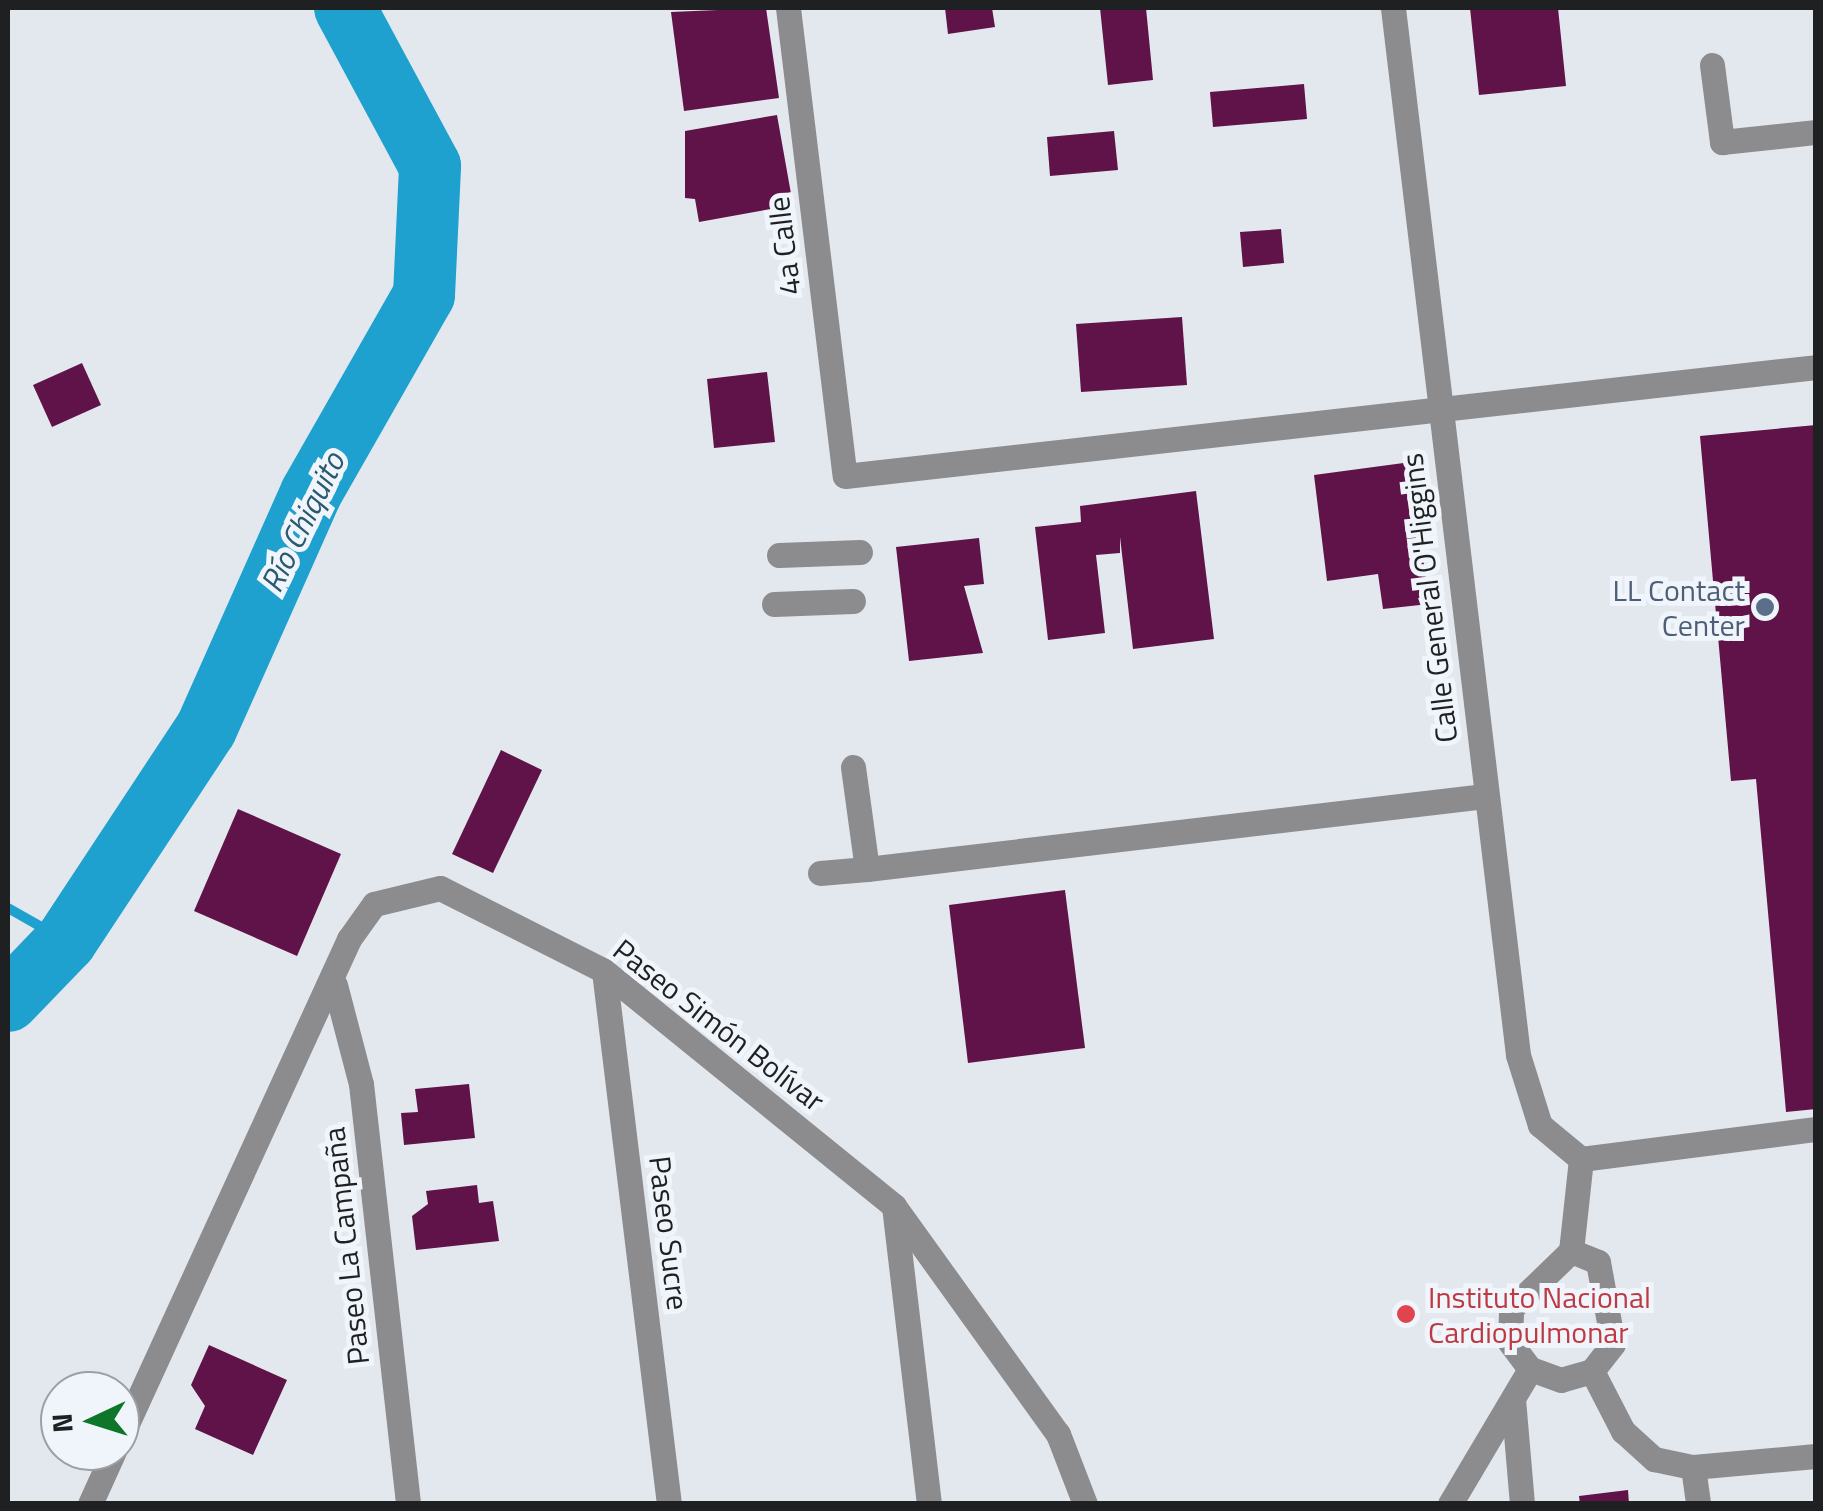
<!DOCTYPE html>
<html>
<head>
<meta charset="utf-8">
<style>
  body { margin:0 }
  #map { position:relative; width:1823px; height:1511px; overflow:hidden; background:#e3e8ee; font-family:"Titillium Web",sans-serif }
  div>[style] { position:absolute }
  .stream>* { height:10px; margin:-5px; padding:0 5px; transform-origin:5px; border-radius:5px; background:#1fa1d0 }
  .river>* { height:62px; margin:-31px; padding:0 31px; transform-origin:31px; border-radius:31px; background:#1fa1d0 }
  .building>* { inset:0; background:#5f1349 }
  .minor>* { height:25px; margin:-12.5px; padding:0 12.5px; transform-origin:12.5px; border-radius:12.5px; background:#8c8c8f }
  .dots>* { width:28px; height:28px; translate:-50% -50%; box-sizing:border-box; border:5px solid #f0f5fc; border-radius:50% }
  span { translate:-50% -50%; white-space:nowrap; text-align:center; line-height:1.15; -webkit-text-stroke:10px #f0f5fc; paint-order:stroke }
  .street-label { font-size:30px; color:#1e2022 }
  .service-label { font-size:30px; color:#4e5e75 }
  .right { translate:-100% -50%; text-align:right }
  .health-label { font-size:30px; color:#be3a42 }
  .left { translate:0 -50%; text-align:left }
  .water-label { font-size:32px; color:#2b5a6f; font-style:italic }
  .frame { position:absolute; inset:0; border:10px solid #1e2022; pointer-events:none }
  .north { position:absolute; left:40px; top:1371px; width:100px; height:100px; box-sizing:border-box; background:#f0f5fc; border:2px solid #9ca0a5; border-radius:50%; rotate:266deg; font-size:28px; font-weight:700; line-height:40px; text-align:center; color:#1e2022 }
  .north::after { content:''; display:block; margin:auto; width:35px; height:45px; background:#0d7629; clip-path:polygon(50% 0,100% 100%,50% 72%,0 100%) }
</style>
</head>
<body>
<div id="map">
  <div class="stream">
    <div style="left:8px;top:908px;width:67px;rotate:29.6deg"></div>
  </div>
  <div class="river">
    <div style="left:8px;top:1001px;width:83px;rotate:-46deg"></div>
    <div style="left:66px;top:941px;width:254px;rotate:-56.6deg"></div>
    <div style="left:206px;top:729px;width:258px;rotate:-66deg"></div>
    <div style="left:311px;top:493px;width:228px;rotate:-60.3deg"></div>
    <div style="left:424px;top:295px;width:129px;rotate:-87.3deg"></div>
    <div style="left:430px;top:166px;width:179px;rotate:-118.3deg"></div>
  </div>
  <div class="building">
    <div style="clip-path:polygon(766px 8px,779px 98px,684px 111px,671px 12px)"></div>
    <div style="clip-path:polygon(945px 8px,992px 8px,995px 27px,948px 34px)"></div>
    <div style="clip-path:polygon(1100px 8px,1146px 8px,1153px 80px,1108px 85px)"></div>
    <div style="clip-path:polygon(1470px 8px,1558px 8px,1566px 86px,1479px 95px)"></div>
    <div style="clip-path:polygon(1304px 84px,1307px 119px,1213px 127px,1210px 92px)"></div>
    <div style="clip-path:polygon(777px 115px,793px 205px,699px 222px,695px 199px,685px 198px,685px 131px)"></div>
    <div style="clip-path:polygon(1114px 131px,1118px 170px,1050px 176px,1047px 137px)"></div>
    <div style="clip-path:polygon(1281px 229px,1284px 263px,1243px 267px,1240px 232px)"></div>
    <div style="clip-path:polygon(1182px 317px,1187px 385px,1081px 392px,1076px 324px)"></div>
    <div style="clip-path:polygon(82px 363px,101px 405px,52px 427px,33px 385px)"></div>
    <div style="clip-path:polygon(767px 372px,775px 442px,714px 448px,707px 379px)"></div>
    <div style="clip-path:polygon(1816px 425px,1816px 1109px,1786px 1112px,1756px 779px,1731px 781px,1700px 436px)"></div>
    <div style="clip-path:polygon(1411px 462px,1429px 604px,1383px 609px,1378px 574px,1327px 581px,1314px 475px)"></div>
    <div style="clip-path:polygon(1196px 491px,1214px 639px,1133px 649px,1120px 537px,1120px 553px,1096px 555px,1105px 633px,1048px 640px,1035px 527px,1081px 522px,1080px 506px)"></div>
    <div style="clip-path:polygon(979px 538px,984px 584px,964px 586px,983px 653px,909px 661px,896px 547px)"></div>
    <div style="clip-path:polygon(501px 750px,542px 770px,493px 873px,452px 854px)"></div>
    <div style="clip-path:polygon(238px 809px,341px 854px,297px 956px,194px 911px)"></div>
    <div style="clip-path:polygon(1065px 890px,1085px 1048px,968px 1063px,949px 905px)"></div>
    <div style="clip-path:polygon(469px 1084px,475px 1138px,404px 1145px,401px 1113px,418px 1112px,415px 1089px)"></div>
    <div style="clip-path:polygon(477px 1185px,479px 1203px,493px 1201px,499px 1241px,416px 1250px,412px 1216px,428px 1204px,426px 1191px)"></div>
    <div style="clip-path:polygon(209px 1345px,287px 1380px,253px 1455px,195px 1429px,205px 1406px,191px 1385px)"></div>
    <div style="clip-path:polygon(1628px 1490px,1629px 1504px,1580px 1504px,1579px 1496px)"></div>
  </div>
  <div class="minor">
    <div style="left:788px;top:8px;width:471px;rotate:83.1deg"></div>
    <div style="left:845px;top:476px;width:977px;rotate:-6.4deg"></div>
    <div style="left:1393px;top:8px;width:1054px;rotate:83.19deg"></div>
    <div style="left:1518px;top:1055px;width:73px;rotate:72.6deg"></div>
    <div style="left:1540px;top:1125px;width:53px;rotate:39.7deg"></div>
    <div style="left:1712px;top:65px;width:78px;rotate:82.6deg"></div>
    <div style="left:1722px;top:142px;width:95px;rotate:-6.1deg"></div>
    <div style="left:779px;top:555px;width:81px;rotate:-2.1deg"></div>
    <div style="left:774px;top:604px;width:79px;rotate:-2.2deg"></div>
    <div style="left:853px;top:767px;width:103px;rotate:82.2deg"></div>
    <div style="left:867px;top:869px;width:622px;rotate:-6.74deg"></div>
    <div style="left:820px;top:873px;width:47px;rotate:-4.9deg"></div>
    <div style="left:604px;top:971px;width:537px;rotate:83.05deg"></div>
    <div style="left:335px;top:985px;width:102px;rotate:75.3deg"></div>
    <div style="left:361px;top:1084px;width:423px;rotate:83.6deg"></div>
    <div style="left:1581px;top:1159px;width:237px;rotate:-7.3deg"></div>
    <div style="left:894px;top:1206px;width:300px;rotate:83.3deg"></div>
    <div style="left:1571px;top:1251px;width:29px;rotate:22deg"></div>
    <div style="left:1598px;top:1262px;width:83px;rotate:79.6deg"></div>
    <div style="left:1613px;top:1344px;width:34px;rotate:128deg"></div>
    <div style="left:1592px;top:1371px;width:32px;rotate:164deg"></div>
    <div style="left:1561px;top:1380px;width:33px;rotate:-160deg"></div>
    <div style="left:1530px;top:1369px;width:34px;rotate:-127deg"></div>
    <div style="left:1510px;top:1342px;width:33px;rotate:-88deg"></div>
    <div style="left:1511px;top:1309px;width:83px;rotate:-44deg"></div>
    <div style="left:1571px;top:1251px;width:93px;rotate:-83.8deg"></div>
    <div style="left:1592px;top:1371px;width:68px;rotate:62.7deg"></div>
    <div style="left:1623px;top:1431px;width:42px;rotate:42.1deg"></div>
    <div style="left:1654px;top:1459px;width:40px;rotate:12deg"></div>
    <div style="left:1693px;top:1467px;width:123px;rotate:-5.1deg"></div>
    <div style="left:1513px;top:1399px;width:105px;rotate:85.1deg"></div>
    <div style="left:120px;top:1439px;width:550px;rotate:-65.39deg"></div>
    <div style="left:349px;top:939px;width:43px;rotate:-54.5deg"></div>
    <div style="left:374px;top:904px;width:68px;rotate:-13.6deg"></div>
    <div style="left:440px;top:888px;width:184px;rotate:26.8deg"></div>
    <div style="left:604px;top:971px;width:373px;rotate:39deg"></div>
    <div style="left:894px;top:1206px;width:281px;rotate:54.3deg"></div>
    <div style="left:1058px;top:1434px;width:75px;rotate:68.9deg"></div>
    <div style="left:1693px;top:1467px;width:37px;rotate:82deg"></div>
    <div style="left:90px;top:1504px;width:58px;rotate:-65.6deg"></div>
    <div style="left:1450px;top:1504px;width:157px;rotate:-59.3deg"></div>
  </div>
  <div class="dots">
    <div style="left:1765px;top:607px;background:#5c6f8a"></div>
    <div style="left:1406px;top:1314px;background:#e0444e"></div>
  </div>
  <div class="street-label">
    <span style="left:784px;top:246px;rotate:-97deg">4a Calle</span>
    <span style="left:1429px;top:598px;rotate:-97deg">Calle General O'Higgins</span>
    <span style="left:719px;top:1025px;rotate:38deg">Paseo Simón Bolívar</span>
    <span style="left:669px;top:1233px;rotate:83deg">Paseo Sucre</span>
    <span style="left:346px;top:1246px;rotate:-96deg">Paseo La Campaña</span>
  </div>
  <div class="service-label">
    <span class="right" style="left:1745px;top:607px">LL Contact<br>Center</span>
  </div>
  <div class="health-label">
    <span class="left" style="left:1428px;top:1314px">Instituto Nacional<br>Cardiopulmonar</span>
  </div>
  <div class="water-label">
    <span style="left:302px;top:522px;rotate:-64deg">Río Chiquito</span>
  </div>
  <div class="frame"></div>
  <div class="north">N</div>
</div>
</body>
</html>
